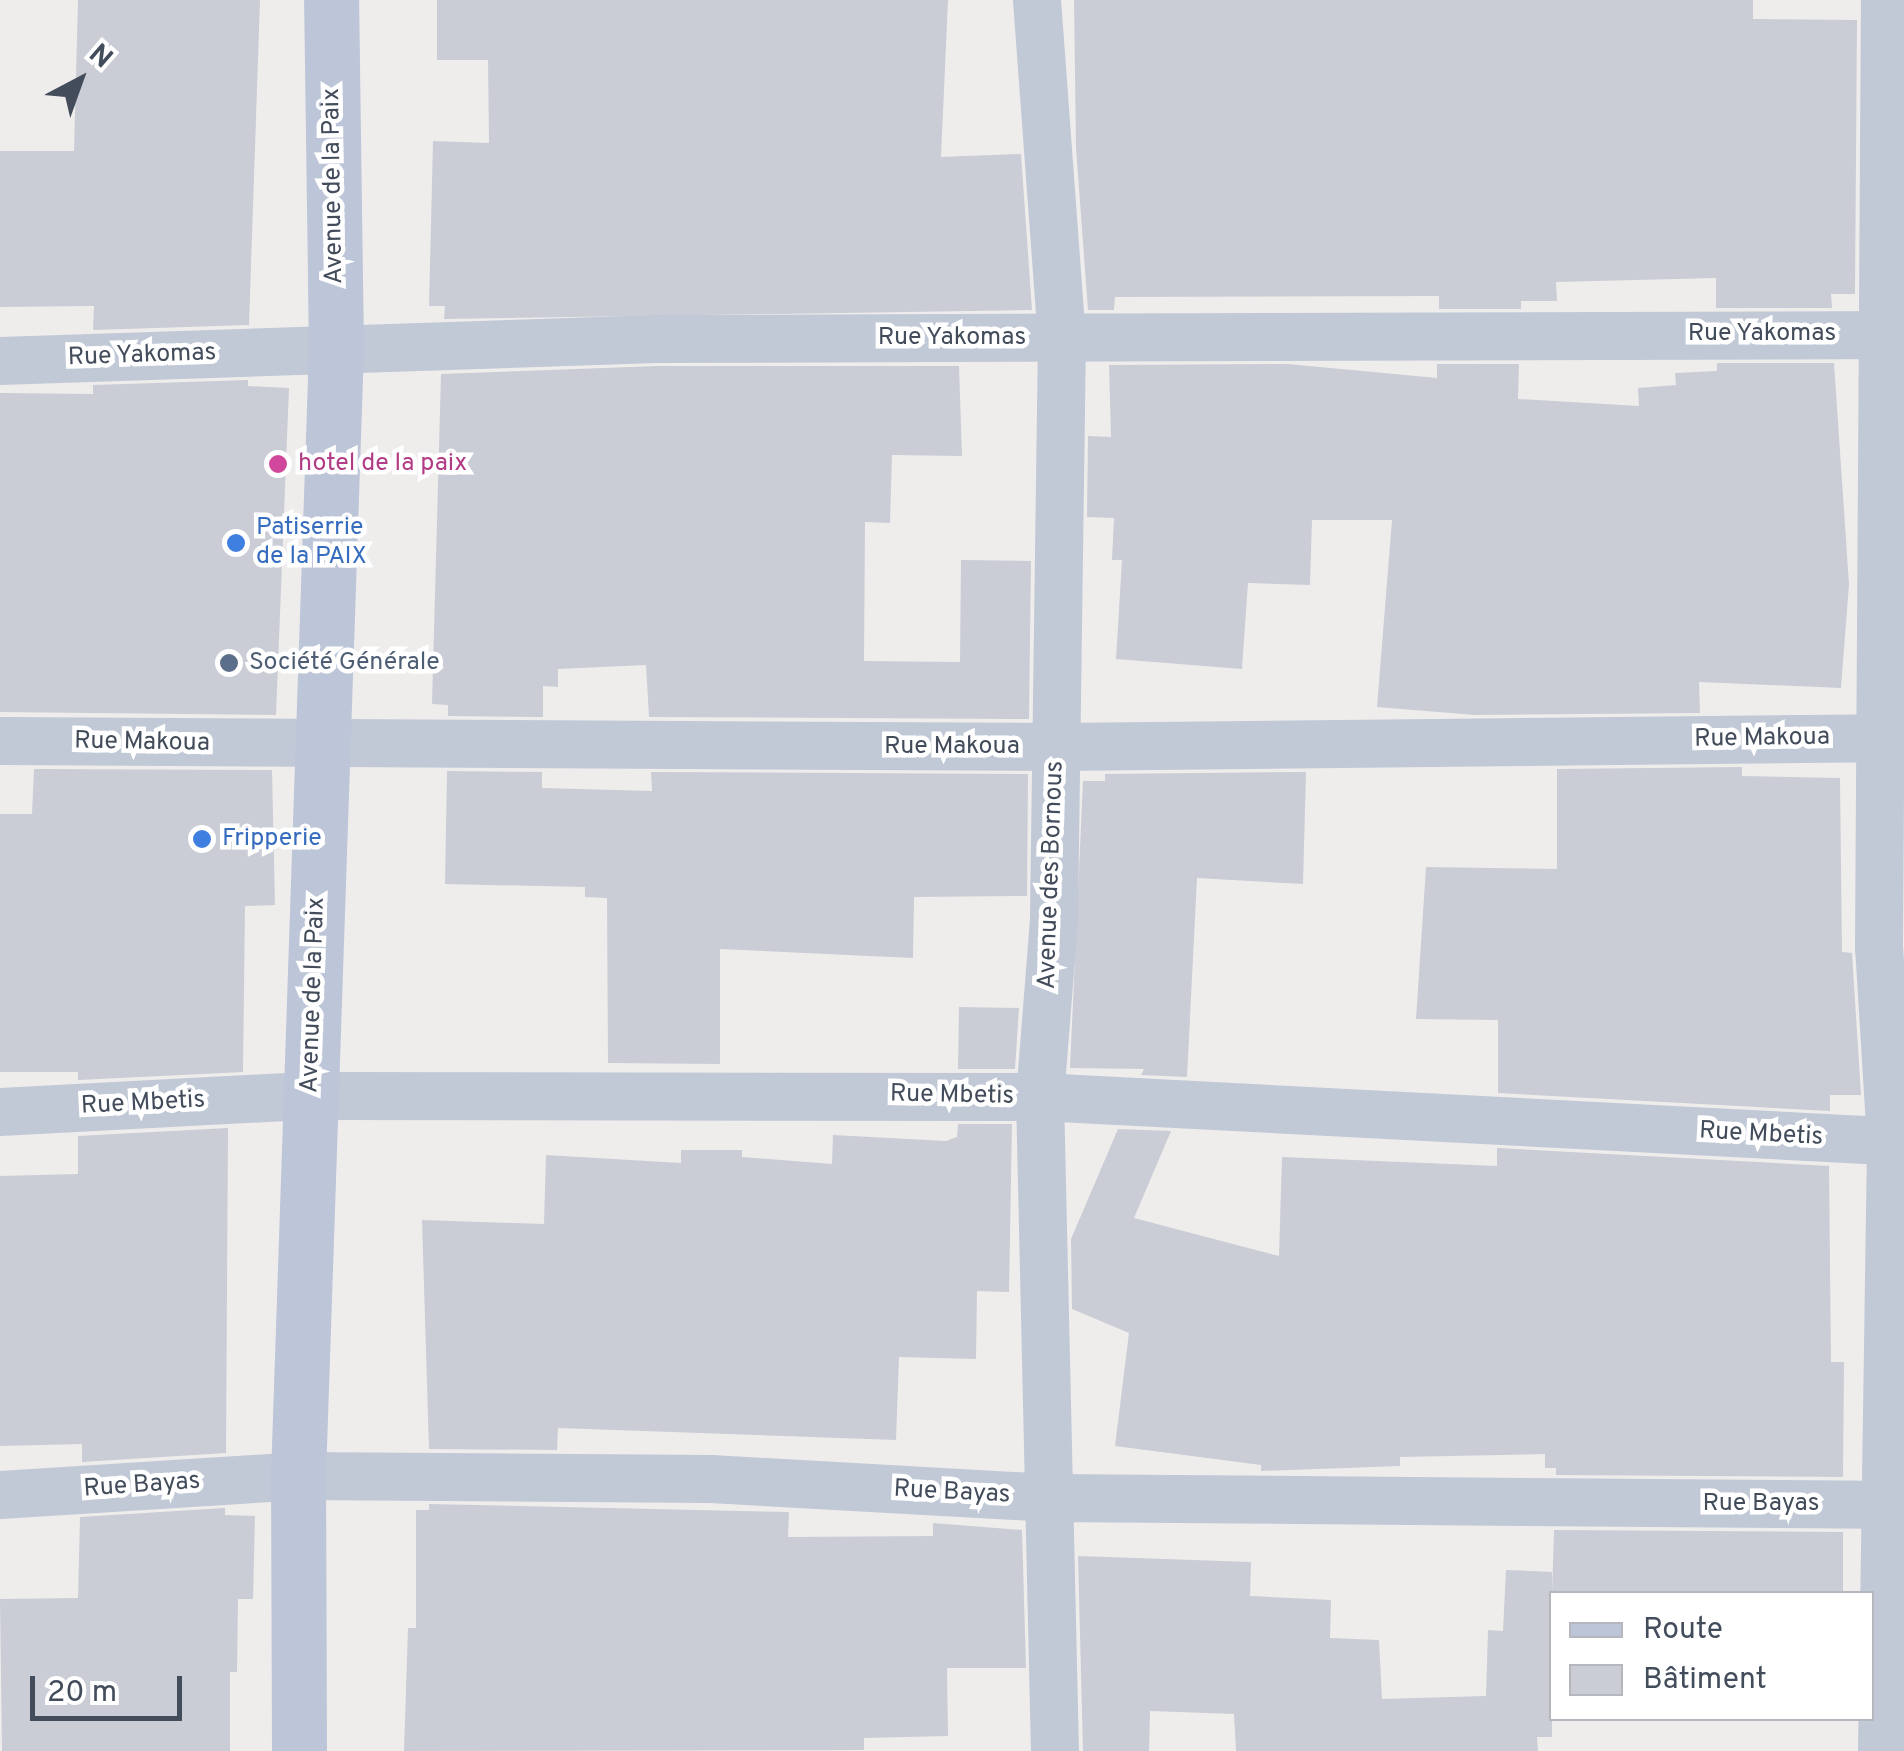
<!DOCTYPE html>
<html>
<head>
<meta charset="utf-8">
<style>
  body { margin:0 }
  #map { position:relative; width:1904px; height:1751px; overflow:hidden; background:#efecec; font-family:Overpass,sans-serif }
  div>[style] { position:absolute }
  .building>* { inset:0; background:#cacdd5 }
  .street>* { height:48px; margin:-24px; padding:0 24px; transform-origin:24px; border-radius:24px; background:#c1c8d6 }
  .secondary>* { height:55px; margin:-27.5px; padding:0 27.5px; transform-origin:27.5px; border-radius:27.5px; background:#bdc5d8 }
  .dots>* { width:28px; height:28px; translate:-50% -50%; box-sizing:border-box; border:5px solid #fff; border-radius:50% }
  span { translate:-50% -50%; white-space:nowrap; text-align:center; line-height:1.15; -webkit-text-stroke:9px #fff; paint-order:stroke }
  .street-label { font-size:25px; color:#434c5b }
  .hotel-label { font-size:25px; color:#b23c85 }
  .left { translate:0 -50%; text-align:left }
  .shop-label { font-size:25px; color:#366cbe }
  .service-label { font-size:25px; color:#4e5e75 }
  .legend { position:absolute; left:1549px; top:1591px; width:325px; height:130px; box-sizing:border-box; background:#fff; border:2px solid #b4b7bd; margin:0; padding:12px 18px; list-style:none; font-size:30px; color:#434c5b }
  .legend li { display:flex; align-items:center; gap:20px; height:50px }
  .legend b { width:50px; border:2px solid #b4b7bd }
  .north { position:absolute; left:30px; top:30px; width:100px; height:100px; -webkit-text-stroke:8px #fff; paint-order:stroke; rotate:41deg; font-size:28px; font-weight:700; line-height:40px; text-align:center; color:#434c5b }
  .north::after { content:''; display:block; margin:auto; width:35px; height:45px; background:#434c5b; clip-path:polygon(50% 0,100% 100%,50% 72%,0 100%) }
  .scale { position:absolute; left:30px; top:1676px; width:152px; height:45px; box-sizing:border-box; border:5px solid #434c5b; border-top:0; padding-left:12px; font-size:30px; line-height:35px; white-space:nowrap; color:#434c5b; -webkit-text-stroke:8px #fff; paint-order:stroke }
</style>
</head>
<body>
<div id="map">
  <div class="building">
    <div style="clip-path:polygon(78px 0,260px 0,249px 325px,93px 330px,94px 306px,0 307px,0 151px,74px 151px)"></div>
    <div style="clip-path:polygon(437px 0,948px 0,941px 157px,1021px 154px,1032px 310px,444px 319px,445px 306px,429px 306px,433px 141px,489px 143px,488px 60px,437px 60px)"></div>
    <div style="clip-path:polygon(1074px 0,1753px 0,1753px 19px,1857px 20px,1855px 294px,1831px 294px,1832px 308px,1716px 308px,1716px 278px,1556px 282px,1557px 301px,1521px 301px,1521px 309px,1439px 309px,1439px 296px,1115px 297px,1114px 310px,1088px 310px,1076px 148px)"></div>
    <div style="clip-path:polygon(1717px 363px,1834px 363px,1849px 584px,1841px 688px,1699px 682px,1700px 713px,1475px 715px,1377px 707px,1392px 520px,1312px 520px,1310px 585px,1248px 583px,1242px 669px,1116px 659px,1122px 560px,1112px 560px,1114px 518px,1087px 517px,1088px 436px,1111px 437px,1109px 365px,1288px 364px,1437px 378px,1437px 364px,1519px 364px,1518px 399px,1639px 406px,1638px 388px,1676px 385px,1675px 373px,1717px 371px)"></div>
    <div style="clip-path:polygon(658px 366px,959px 366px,962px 456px,892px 455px,890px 523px,865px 522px,864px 661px,960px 662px,961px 560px,1031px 561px,1029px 719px,649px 717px,646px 665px,558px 669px,558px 687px,543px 686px,543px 717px,448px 716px,448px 705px,432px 704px,441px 374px)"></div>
    <div style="clip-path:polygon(248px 380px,248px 386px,289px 388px,276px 715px,0 712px,0 393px,93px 394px,93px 385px)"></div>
    <div style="clip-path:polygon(1742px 767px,1742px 776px,1840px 778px,1842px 952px,1852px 953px,1861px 1095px,1830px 1095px,1830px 1111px,1498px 1093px,1498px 1020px,1416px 1019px,1426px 867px,1557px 869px,1557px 769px)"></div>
    <div style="clip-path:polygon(34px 769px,272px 770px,275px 905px,245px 906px,243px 1072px,78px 1080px,78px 1072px,0 1072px,0 814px,32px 814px)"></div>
    <div style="clip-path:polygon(447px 771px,542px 772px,542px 788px,652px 791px,651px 772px,1028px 774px,1027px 896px,914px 897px,913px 958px,720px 949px,720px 1064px,608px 1063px,607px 898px,585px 897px,585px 887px,445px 884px)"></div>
    <div style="clip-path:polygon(1306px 772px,1303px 884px,1197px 878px,1187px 1077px,1141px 1075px,1144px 1069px,1070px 1068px,1083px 781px,1105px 781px,1105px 774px)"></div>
    <div style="clip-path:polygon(959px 1007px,1019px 1008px,1015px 1069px,958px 1069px)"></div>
    <div style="clip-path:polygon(958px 1124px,1012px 1124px,1009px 1292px,977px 1291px,976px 1359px,899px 1357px,896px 1440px,558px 1428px,557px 1450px,429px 1449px,422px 1220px,544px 1224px,546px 1155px,681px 1163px,681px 1150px,742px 1150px,742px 1157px,832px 1164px,833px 1135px,946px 1141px,957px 1137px)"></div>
    <div style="clip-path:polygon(228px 1128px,226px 1453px,82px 1462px,82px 1444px,0 1446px,0 1176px,78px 1174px,78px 1136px)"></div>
    <div style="clip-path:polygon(1118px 1129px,1171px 1131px,1134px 1218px,1279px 1256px,1282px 1157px,1497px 1166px,1497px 1148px,1829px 1166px,1831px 1362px,1844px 1362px,1843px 1477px,1556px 1475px,1556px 1468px,1545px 1468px,1545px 1454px,1400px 1457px,1400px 1466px,1261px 1471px,1261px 1465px,1115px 1446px,1129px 1333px,1072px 1309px,1071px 1239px)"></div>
    <div style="clip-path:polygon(429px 1504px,789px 1512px,788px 1537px,933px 1536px,933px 1523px,1022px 1530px,1026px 1668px,947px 1668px,948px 1736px,864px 1738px,864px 1750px,404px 1751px,408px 1628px,416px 1628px,416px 1510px,429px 1510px)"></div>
    <div style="clip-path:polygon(225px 1508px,225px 1515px,255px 1516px,253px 1599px,238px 1599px,237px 1672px,230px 1672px,230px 1751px,2px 1751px,0 1599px,78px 1598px,80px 1517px)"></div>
    <div style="clip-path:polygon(1554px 1530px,1843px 1532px,1843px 1594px,1552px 1594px)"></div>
    <div style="clip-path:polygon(1078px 1556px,1251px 1562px,1250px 1596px,1331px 1600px,1330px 1638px,1379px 1640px,1382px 1699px,1486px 1696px,1488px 1630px,1503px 1631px,1506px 1570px,1552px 1572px,1552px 1737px,1537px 1737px,1538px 1751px,1236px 1751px,1234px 1714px,1150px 1711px,1149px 1751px,1083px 1751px)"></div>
  </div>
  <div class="street">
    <div style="left:1037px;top:0;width:338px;rotate:85.8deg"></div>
    <div style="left:1062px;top:337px;width:583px;rotate:90.79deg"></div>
    <div style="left:1054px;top:920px;width:178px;rotate:94.5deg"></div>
    <div style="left:1040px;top:1097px;width:654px;rotate:88.69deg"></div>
    <div style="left:0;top:361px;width:657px;rotate:-1.92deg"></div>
    <div style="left:657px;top:339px;width:1247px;rotate:-0.18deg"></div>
    <div style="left:0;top:741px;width:1057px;rotate:0.33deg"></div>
    <div style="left:1057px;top:747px;width:847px;rotate:-0.61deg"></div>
    <div style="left:0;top:1112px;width:310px;rotate:-3deg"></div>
    <div style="left:310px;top:1096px;width:730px;rotate:0.08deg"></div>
    <div style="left:1040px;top:1097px;width:865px;rotate:2.98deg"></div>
    <div style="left:0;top:1495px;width:299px;rotate:-3.6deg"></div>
    <div style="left:298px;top:1476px;width:413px;rotate:0.4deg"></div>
    <div style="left:711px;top:1479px;width:340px;rotate:3.2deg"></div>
    <div style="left:1050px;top:1498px;width:854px;rotate:0.47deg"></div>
    <div style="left:1882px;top:1751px;width:609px;rotate:-89.15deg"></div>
    <div style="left:1891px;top:1142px;width:194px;rotate:-93.5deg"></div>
    <div style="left:1879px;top:948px;width:948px;rotate:-89.64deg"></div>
  </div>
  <div class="secondary">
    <div style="left:299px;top:1751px;width:275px;rotate:-90.2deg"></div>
    <div style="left:298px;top:1476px;width:1127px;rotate:-88.07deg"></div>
    <div style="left:336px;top:350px;width:350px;rotate:-90.8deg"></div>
  </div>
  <div class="dots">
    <div style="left:278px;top:464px;background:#d1479c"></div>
    <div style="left:236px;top:543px;background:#3f7fe0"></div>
    <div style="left:229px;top:663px;background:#5c6f8a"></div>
    <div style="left:202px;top:839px;background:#3f7fe0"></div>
  </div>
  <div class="street-label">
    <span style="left:334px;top:186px;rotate:-91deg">Avenue de la Paix</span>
    <span style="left:1762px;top:334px">Rue Yakomas</span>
    <span style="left:952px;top:338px">Rue Yakomas</span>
    <span style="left:142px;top:356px;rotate:-2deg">Rue Yakomas</span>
    <span style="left:1762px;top:739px;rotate:-1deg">Rue Makoua</span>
    <span style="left:142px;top:743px;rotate:1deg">Rue Makoua</span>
    <span style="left:952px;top:747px">Rue Makoua</span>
    <span style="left:1052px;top:875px;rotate:-88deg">Avenue des Bornous</span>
    <span style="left:314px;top:995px;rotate:-88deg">Avenue de la Paix</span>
    <span style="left:952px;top:1096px;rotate:1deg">Rue Mbetis</span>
    <span style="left:143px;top:1104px;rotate:-3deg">Rue Mbetis</span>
    <span style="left:1761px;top:1135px;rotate:3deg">Rue Mbetis</span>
    <span style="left:142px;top:1486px;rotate:-4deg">Rue Bayas</span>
    <span style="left:952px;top:1493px;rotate:3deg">Rue Bayas</span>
    <span style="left:1761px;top:1504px">Rue Bayas</span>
  </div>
  <div class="hotel-label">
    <span class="left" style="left:298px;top:464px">hotel de la paix</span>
  </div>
  <div class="shop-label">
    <span class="left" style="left:256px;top:543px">Patiserrie<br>de la PAIX</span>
    <span class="left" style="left:222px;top:839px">Fripperie</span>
  </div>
  <div class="service-label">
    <span class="left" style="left:249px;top:663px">Société Générale</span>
  </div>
  <ul class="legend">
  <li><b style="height:12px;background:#bdc5d8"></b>Route</li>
  <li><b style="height:28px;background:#cacdd5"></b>Bâtiment</li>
  </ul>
  <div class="north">N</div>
  <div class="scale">20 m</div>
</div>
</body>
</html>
